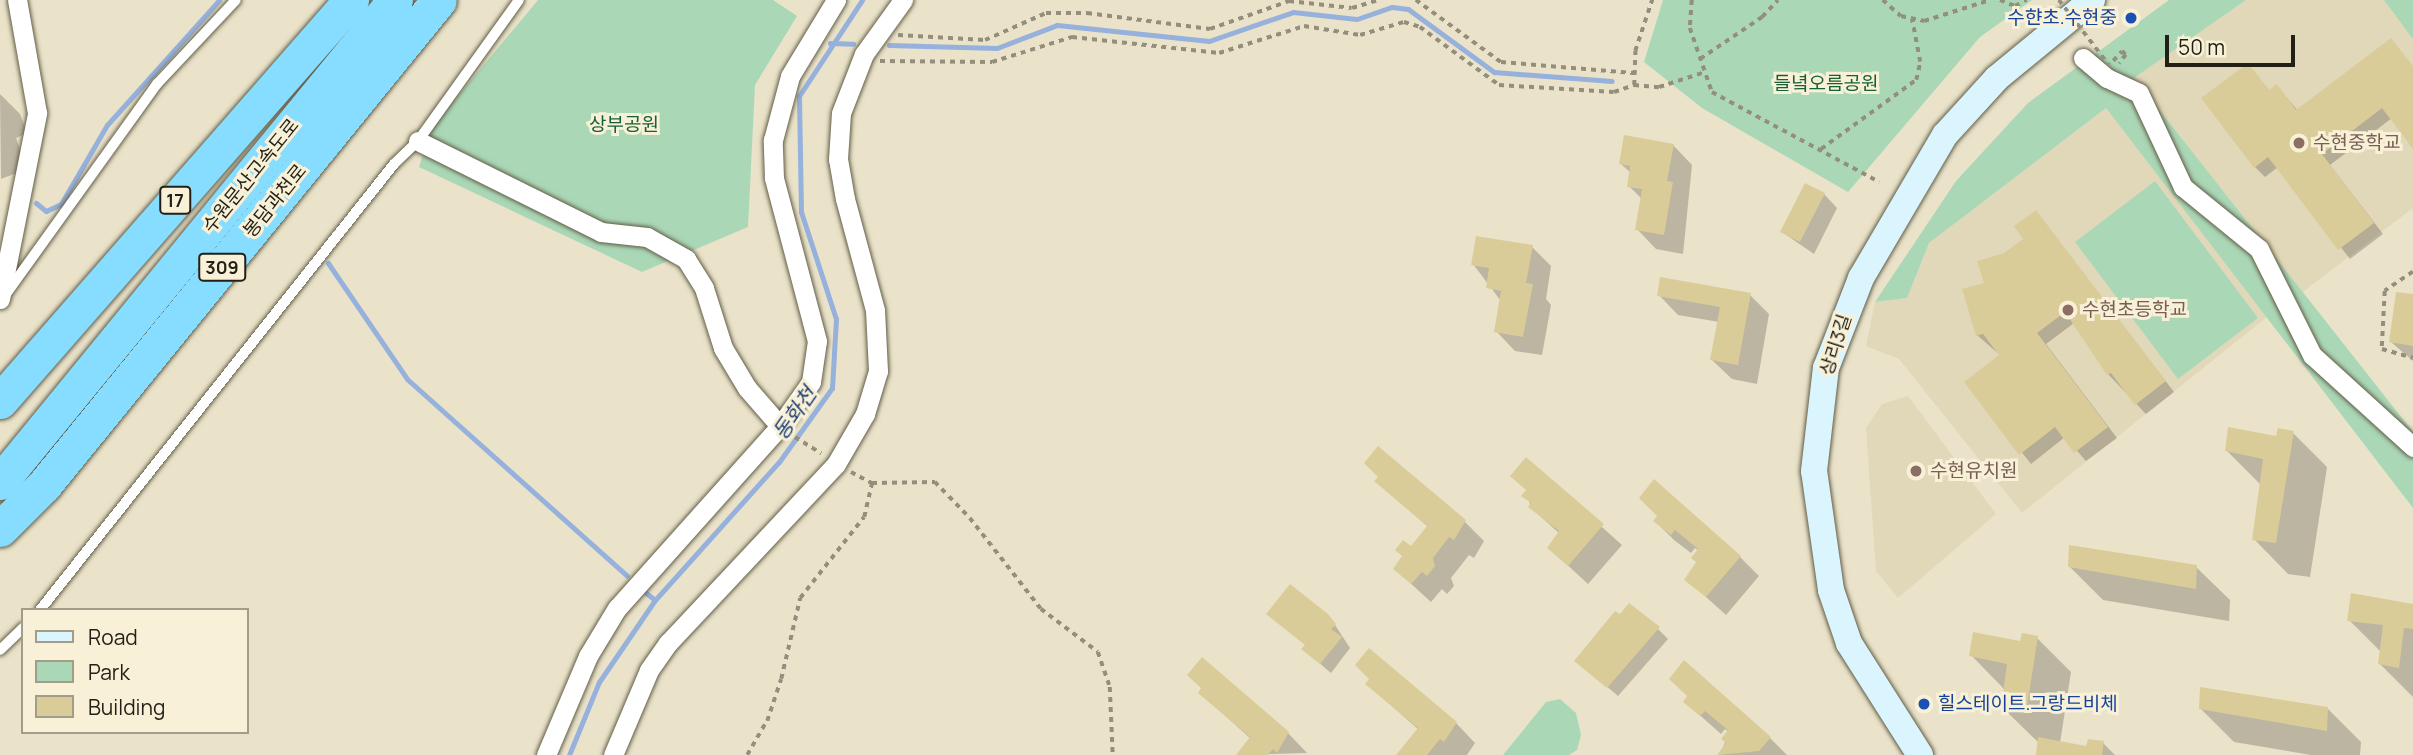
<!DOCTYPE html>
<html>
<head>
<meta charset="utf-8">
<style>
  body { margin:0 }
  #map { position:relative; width:2413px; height:755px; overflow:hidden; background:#eae3ca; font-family:Manrope,"Noto Sans KR",sans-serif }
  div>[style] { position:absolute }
  .built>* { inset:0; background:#e1d8b9 }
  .green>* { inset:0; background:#aad8b7 }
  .shadow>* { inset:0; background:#0003 }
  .stream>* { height:5px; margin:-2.5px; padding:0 2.5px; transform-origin:2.5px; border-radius:2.5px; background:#96b1db }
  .building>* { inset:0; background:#dacc99 }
  .path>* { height:3.5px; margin-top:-1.75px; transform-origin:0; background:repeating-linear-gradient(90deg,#948e7c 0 5px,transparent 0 10px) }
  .roads { filter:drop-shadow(0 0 2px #635d47) drop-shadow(0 0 2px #635d47) }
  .lane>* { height:10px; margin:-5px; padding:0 5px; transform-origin:5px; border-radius:5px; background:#fff }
  .street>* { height:19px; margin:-9.5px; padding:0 9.5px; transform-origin:9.5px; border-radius:9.5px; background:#fff }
  .secondary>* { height:26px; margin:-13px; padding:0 13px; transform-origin:13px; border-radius:13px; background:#dbf5ff }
  .highway>* { height:35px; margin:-17.5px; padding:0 17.5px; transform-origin:17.5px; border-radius:17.5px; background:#87ddff }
  .path-bridge>* { height:3.5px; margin-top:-1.75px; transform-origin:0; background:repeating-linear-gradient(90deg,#948e7c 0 5px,transparent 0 10px) }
  .dots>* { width:19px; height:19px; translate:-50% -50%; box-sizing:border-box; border:4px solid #f8f1d7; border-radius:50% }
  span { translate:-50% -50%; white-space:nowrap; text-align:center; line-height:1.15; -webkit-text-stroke:6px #f8f1d7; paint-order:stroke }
  .shield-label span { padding:2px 5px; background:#f8f1d7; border:2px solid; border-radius:5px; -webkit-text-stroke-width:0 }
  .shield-label { font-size:18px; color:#221f16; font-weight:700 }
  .transit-label { font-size:19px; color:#164399 }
  .right { translate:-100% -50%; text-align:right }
  .left { translate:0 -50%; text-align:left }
  .park-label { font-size:19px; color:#176137 }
  .education-label { font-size:19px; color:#785e54 }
  .street-label { font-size:19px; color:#221f16 }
  .water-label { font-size:21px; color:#1e3e73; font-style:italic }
  .legend { position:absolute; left:21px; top:608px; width:228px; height:126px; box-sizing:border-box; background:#f8f1d7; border:2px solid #a29d8a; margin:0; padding:9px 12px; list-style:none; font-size:21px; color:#221f16 }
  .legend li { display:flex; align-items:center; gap:14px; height:35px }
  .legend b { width:35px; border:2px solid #a29d8a }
  .scale { position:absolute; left:2165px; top:35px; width:130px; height:32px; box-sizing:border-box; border:4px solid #221f16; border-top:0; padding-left:9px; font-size:21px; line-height:24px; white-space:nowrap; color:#221f16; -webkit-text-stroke:5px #f8f1d7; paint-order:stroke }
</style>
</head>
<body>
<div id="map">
  <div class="built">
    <div style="clip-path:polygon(2246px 0,2413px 0,2413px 208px,2300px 294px,2134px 78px)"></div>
    <div style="clip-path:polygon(2106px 108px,2267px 317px,2022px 513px,1899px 359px,1866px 346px,1875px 302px,1907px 298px,1929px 243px)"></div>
    <div style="clip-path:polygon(1908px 396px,1996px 514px,1898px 598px,1876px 571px,1866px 428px,1882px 404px)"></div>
  </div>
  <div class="green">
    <div style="clip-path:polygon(538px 0,773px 0,797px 16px,755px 85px,748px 227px,642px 272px,419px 167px,432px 127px)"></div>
    <div style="clip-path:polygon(1663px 0,2032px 0,1980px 37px,1848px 192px,1702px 108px,1644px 62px)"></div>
    <div style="clip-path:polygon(2169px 0,2246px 0,2134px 78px,2413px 432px,2413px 508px,2106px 108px,1929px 243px,1907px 298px,1875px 302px,1956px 181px,2028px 103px)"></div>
    <div style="clip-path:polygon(2384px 0,2413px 0,2413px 39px)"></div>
    <div style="clip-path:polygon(2155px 181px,2258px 318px,2178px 379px,2075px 242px)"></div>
    <div style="clip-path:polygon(1560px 699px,1576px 713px,1581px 735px,1577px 750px,1569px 755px,1503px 755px,1546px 702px)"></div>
  </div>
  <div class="shadow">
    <div style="clip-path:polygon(2391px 40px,2413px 67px,2413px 147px,2392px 118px,2330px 165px,2383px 234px,2350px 259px,2278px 167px,2265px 177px,2255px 167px,2247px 65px,2270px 91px,2277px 86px,2298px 111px)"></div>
    <div style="clip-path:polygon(0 94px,20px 114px,27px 133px,16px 138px,27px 169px,1px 179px)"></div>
    <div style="clip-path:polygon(1673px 145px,1692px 165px,1683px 254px,1656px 249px,1637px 229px,1642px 199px,1629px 186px,1631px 173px,1621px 164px)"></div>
    <div style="clip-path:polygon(1824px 194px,1837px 208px,1814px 254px,1782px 232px)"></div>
    <div style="clip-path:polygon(2036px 212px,2174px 392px,2146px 414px,2108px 374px,2074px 323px,2046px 344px,2117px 438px,2086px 461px,2065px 437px,2031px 464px,1966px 382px,2001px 356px,1977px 335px,1986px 284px,2005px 254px,2025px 239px)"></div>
    <div style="clip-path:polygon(1532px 247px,1551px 266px,1546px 299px,1551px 305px,1542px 355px,1515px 351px,1496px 331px,1501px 301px,1473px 264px)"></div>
    <div style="clip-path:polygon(1659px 295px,1750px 295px,1769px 314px,1757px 384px,1732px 379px,1712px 360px,1719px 322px,1678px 315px)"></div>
    <div style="clip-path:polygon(2413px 296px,2413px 361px,2391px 342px)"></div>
    <div style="clip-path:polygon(2293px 433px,2327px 467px,2310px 577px,2288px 574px,2254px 539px,2261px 485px,2227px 451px)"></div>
    <div style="clip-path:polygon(1526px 459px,1622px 545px,1588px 584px,1549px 548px,1559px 533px,1530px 507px)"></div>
    <div style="clip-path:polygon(1377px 481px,1465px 522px,1484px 541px,1474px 558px,1469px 555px,1451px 578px,1454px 586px,1447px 594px,1442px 589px,1431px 602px,1395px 569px,1428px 527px)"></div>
    <div style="clip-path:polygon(1659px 516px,1740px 557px,1759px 576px,1726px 615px,1686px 579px,1698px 563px,1699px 551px,1695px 548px,1691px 553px,1674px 540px,1655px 521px)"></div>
    <div style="clip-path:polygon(2069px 566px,2196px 567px,2230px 600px,2229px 621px,2103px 600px)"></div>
    <div style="clip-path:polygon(2413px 606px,2413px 697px,2379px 663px,2381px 652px,2349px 620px)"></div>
    <div style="clip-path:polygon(1620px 617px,1658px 629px,1668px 639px,1618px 696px,1577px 661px)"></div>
    <div style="clip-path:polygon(1335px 625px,1350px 648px,1331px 673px,1303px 649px)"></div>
    <div style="clip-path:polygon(2037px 638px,2071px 672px,2060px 743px,2088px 748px,2103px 743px,2115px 755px,2038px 755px,2039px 743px,2003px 708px,2005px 690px,1971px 655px)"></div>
    <div style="clip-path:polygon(1367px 684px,1456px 723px,1475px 743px,1467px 755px,1399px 755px,1419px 730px)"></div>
    <div style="clip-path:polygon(1200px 693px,1288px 733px,1307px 753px,1239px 755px,1251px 739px)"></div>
    <div style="clip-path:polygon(1685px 702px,1770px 738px,1787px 755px,1720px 755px,1729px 732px,1725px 729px,1721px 734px)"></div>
    <div style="clip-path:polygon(2200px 708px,2327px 708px,2361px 742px,2360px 755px,2311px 755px,2234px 742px)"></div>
  </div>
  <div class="stream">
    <div style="left:830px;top:43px;width:23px;rotate:2deg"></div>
    <div style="left:889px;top:45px;width:108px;rotate:1.6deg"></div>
    <div style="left:997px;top:48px;width:64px;rotate:-21deg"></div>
    <div style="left:1057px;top:25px;width:153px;rotate:6deg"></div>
    <div style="left:1209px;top:41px;width:89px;rotate:-19deg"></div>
    <div style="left:1293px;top:12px;width:64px;rotate:6.2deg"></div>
    <div style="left:1357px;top:19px;width:37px;rotate:-19deg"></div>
    <div style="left:1392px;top:7px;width:16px;rotate:7deg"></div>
    <div style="left:1408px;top:9px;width:107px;rotate:36.2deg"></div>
    <div style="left:1494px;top:72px;width:118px;rotate:4.4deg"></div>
    <div style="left:36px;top:203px;width:13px;rotate:39deg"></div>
    <div style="left:46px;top:211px;width:17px;rotate:-25deg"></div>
    <div style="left:61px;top:204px;width:91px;rotate:-59.8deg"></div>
    <div style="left:107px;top:125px;width:168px;rotate:-48.1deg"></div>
    <div style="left:328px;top:263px;width:140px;rotate:55.7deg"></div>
    <div style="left:407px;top:379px;width:295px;rotate:41.8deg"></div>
    <div style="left:646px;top:593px;width:11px;rotate:38deg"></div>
    <div style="left:569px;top:755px;width:79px;rotate:-67.7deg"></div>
    <div style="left:599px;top:682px;width:99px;rotate:-55.7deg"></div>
    <div style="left:655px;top:600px;width:186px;rotate:-48.1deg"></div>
    <div style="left:779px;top:462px;width:91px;rotate:-54.4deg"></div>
    <div style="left:832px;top:388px;width:69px;rotate:-86.7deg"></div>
    <div style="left:836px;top:319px;width:113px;rotate:-108.1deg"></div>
    <div style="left:801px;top:212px;width:116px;rotate:-91deg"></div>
    <div style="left:799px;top:96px;width:115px;rotate:-56.7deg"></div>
  </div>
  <div class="building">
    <div style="clip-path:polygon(2391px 38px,2413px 66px,2413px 149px,2382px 108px,2322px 154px,2374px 223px,2338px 250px,2268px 157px,2254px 168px,2201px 98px,2248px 63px,2269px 90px,2277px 84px,2296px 110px)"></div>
    <div style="clip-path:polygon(1624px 135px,1674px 144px,1667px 181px,1673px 182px,1664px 235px,1635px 230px,1642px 189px,1627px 187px,1630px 166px,1619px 164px)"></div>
    <div style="clip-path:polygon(1805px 183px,1825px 193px,1800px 242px,1780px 232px)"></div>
    <div style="clip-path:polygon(2036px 210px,2166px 381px,2135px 405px,2111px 373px,2107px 375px,2065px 312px,2037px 333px,2108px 427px,2074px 453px,2055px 427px,2019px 455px,1964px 382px,1999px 355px,1983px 334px,1976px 336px,1962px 289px,1984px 283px,1977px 261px,2004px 253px,2023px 239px,2014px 226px)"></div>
    <div style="clip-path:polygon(1476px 236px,1533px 245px,1526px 283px,1533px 284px,1523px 337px,1494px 332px,1501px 291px,1486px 288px,1489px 268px,1471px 265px)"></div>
    <div style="clip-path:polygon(1660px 277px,1751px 293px,1738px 365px,1710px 360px,1720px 307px,1657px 296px)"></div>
    <div style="clip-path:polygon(2396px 292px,2413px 294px,2413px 346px,2389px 342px)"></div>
    <div style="clip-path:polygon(2228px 427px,2276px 436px,2278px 428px,2294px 431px,2276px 543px,2252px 540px,2263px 459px,2225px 451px)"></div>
    <div style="clip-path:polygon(1378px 446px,1466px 520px,1454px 540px,1449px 537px,1433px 558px,1435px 566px,1427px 576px,1422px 572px,1411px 584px,1393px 569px,1402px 556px,1395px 550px,1403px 540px,1411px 546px,1427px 526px,1374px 481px,1378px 477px,1364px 463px)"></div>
    <div style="clip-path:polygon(1526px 457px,1604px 524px,1568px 566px,1547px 548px,1559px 531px,1528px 507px,1531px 503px,1521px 496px,1526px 490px,1510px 476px)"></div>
    <div style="clip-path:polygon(1654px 479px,1741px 556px,1706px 597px,1684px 580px,1696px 562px,1691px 558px,1698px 549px,1675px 530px,1671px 535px,1653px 521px,1657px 516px,1639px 498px)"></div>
    <div style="clip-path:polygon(2069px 545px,2197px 565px,2196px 589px,2068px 567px)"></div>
    <div style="clip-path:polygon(1290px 584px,1328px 614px,1336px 624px,1331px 629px,1342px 637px,1320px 664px,1301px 649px,1305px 645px,1266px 614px)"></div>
    <div style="clip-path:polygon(2351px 593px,2413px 604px,2413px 629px,2404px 628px,2399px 668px,2378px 664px,2383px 625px,2347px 621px)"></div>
    <div style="clip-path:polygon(1629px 603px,1660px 627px,1607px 688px,1574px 661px,1615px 611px,1620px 614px)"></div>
    <div style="clip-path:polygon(1973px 632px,2020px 641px,2022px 633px,2038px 636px,2026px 713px,2001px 709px,2007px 664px,1969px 656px)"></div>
    <div style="clip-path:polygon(1369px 648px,1457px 722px,1444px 742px,1440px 739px,1427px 755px,1396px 755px,1418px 728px,1365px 684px,1369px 679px,1355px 665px)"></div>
    <div style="clip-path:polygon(1202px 657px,1289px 732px,1277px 753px,1273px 749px,1268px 755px,1236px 755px,1250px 737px,1198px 693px,1201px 688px,1187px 675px)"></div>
    <div style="clip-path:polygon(1684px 660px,1771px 737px,1759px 751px,1717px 755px,1726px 743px,1721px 739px,1728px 730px,1705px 711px,1700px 716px,1683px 702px,1687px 696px,1669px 679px)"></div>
    <div style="clip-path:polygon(2200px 687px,2328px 707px,2327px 731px,2199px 709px)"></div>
    <div style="clip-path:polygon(2038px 737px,2086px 746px,2088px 739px,2104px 741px,2102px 755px,2036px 755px)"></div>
  </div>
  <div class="path">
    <div style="left:1416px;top:0;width:105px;rotate:36.1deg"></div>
    <div style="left:1501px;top:62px;width:133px;rotate:4.7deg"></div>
    <div style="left:1692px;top:0;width:28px;rotate:94deg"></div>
    <div style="left:1690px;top:28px;width:68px;rotate:71deg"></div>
    <div style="left:1712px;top:92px;width:190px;rotate:28.3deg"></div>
    <div style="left:1883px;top:0;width:24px;rotate:42deg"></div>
    <div style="left:1901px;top:16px;width:24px;rotate:12deg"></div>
    <div style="left:1924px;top:21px;width:69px;rotate:-17.7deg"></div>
    <div style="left:2000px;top:0;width:16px;rotate:22deg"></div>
    <div style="left:2015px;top:6px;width:13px;rotate:-29deg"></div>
    <div style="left:2015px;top:6px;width:17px;rotate:50deg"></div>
    <div style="left:898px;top:35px;width:87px;rotate:3.3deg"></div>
    <div style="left:985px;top:40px;width:67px;rotate:-23.9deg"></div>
    <div style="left:1046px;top:13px;width:41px"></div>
    <div style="left:1087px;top:13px;width:124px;rotate:7.4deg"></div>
    <div style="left:1210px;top:29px;width:84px;rotate:-19.5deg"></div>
    <div style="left:1289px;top:1px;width:63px;rotate:6.3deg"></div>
    <div style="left:1352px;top:8px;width:28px;rotate:-17deg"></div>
    <div style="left:1700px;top:59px;width:75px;rotate:-34.1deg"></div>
    <div style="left:1762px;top:17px;width:23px;rotate:-47deg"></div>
    <div style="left:880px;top:61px;width:112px;rotate:0.5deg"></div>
    <div style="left:992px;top:62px;width:84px;rotate:-17.4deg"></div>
    <div style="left:1072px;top:37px;width:148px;rotate:6.2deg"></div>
    <div style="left:1219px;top:53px;width:89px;rotate:-17.6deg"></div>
    <div style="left:1304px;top:26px;width:57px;rotate:9.1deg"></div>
    <div style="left:1360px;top:35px;width:46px;rotate:-16.5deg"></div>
    <div style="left:1404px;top:22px;width:17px;rotate:17deg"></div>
    <div style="left:1420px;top:27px;width:98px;rotate:36.3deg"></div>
    <div style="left:1499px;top:85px;width:115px;rotate:3.5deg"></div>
    <div style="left:1614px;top:92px;width:21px;rotate:-19deg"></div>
    <div style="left:1634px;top:85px;width:34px;rotate:-88deg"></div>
    <div style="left:1635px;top:51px;width:54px;rotate:-71.6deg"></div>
    <div style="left:2113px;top:61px;width:13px;rotate:-48deg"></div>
    <div style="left:2122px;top:51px;width:6px;rotate:45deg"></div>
    <div style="left:2126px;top:55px;width:11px;rotate:128deg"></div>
    <div style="left:1634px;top:85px;width:25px;rotate:5deg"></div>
    <div style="left:1659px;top:87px;width:48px;rotate:-18.1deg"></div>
    <div style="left:1821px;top:149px;width:117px;rotate:-36deg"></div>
    <div style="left:1916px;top:80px;width:18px;rotate:-77deg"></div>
    <div style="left:1920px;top:62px;width:43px;rotate:-100.8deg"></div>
    <div style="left:2413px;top:272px;width:34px;rotate:146deg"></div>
    <div style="left:2385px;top:291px;width:58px;rotate:93deg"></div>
    <div style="left:2382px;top:349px;width:32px;rotate:16deg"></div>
    <div style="left:795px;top:437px;width:31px;rotate:32deg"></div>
    <div style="left:851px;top:472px;width:24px;rotate:28deg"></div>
    <div style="left:872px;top:483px;width:63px;rotate:-0.9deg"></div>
    <div style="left:935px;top:482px;width:50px;rotate:45.8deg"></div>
    <div style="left:970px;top:518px;width:115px;rotate:52deg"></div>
    <div style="left:1041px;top:609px;width:71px;rotate:37deg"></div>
    <div style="left:1098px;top:652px;width:37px;rotate:71deg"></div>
    <div style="left:1110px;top:687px;width:68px;rotate:87.5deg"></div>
    <div style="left:747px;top:755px;width:39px;rotate:-60deg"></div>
    <div style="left:767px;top:721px;width:44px;rotate:-71.6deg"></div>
    <div style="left:781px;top:679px;width:83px;rotate:-76.8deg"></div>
    <div style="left:800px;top:598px;width:103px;rotate:-51.7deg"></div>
    <div style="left:864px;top:517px;width:35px;rotate:-77deg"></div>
  </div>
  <div class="roads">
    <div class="lane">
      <div style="left:6px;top:294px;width:259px;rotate:-54.3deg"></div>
      <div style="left:157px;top:84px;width:115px;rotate:-46.8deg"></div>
      <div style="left:40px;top:610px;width:569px;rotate:-51.56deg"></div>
      <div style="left:394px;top:164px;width:33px;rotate:-44deg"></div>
      <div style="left:418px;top:141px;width:173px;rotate:-54.4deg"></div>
      <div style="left:0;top:650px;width:32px;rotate:-44deg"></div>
    </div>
    <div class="street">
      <div style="left:2083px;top:58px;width:31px;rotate:40deg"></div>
      <div style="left:2107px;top:78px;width:35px;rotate:25deg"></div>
      <div style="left:2139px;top:93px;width:104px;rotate:64.9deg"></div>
      <div style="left:2183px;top:187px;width:98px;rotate:39.2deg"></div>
      <div style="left:2259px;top:249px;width:119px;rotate:63.4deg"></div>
      <div style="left:2312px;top:355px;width:137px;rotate:42.3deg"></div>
      <div style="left:418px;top:141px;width:204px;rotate:26.4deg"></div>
      <div style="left:601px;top:232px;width:46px;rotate:6.2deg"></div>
      <div style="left:647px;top:237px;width:45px;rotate:29.4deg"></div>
      <div style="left:686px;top:259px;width:34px;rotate:58deg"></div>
      <div style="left:704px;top:288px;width:63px;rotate:72.4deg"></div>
      <div style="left:723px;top:348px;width:47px;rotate:59deg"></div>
      <div style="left:747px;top:388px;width:50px;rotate:49deg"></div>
      <div style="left:780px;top:426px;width:244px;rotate:131.8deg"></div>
      <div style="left:617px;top:608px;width:56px;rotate:121.1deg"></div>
      <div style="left:588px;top:656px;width:108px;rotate:113deg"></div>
      <div style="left:0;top:299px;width:190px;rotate:-78.7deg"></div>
      <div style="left:37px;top:113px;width:115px;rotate:-100deg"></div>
      <div style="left:780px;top:426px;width:54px;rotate:-54.8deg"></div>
      <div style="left:811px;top:382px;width:41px;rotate:-81.7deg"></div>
      <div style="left:817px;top:341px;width:169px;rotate:-104.8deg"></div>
      <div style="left:774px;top:178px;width:38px;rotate:-92deg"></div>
      <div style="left:773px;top:140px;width:66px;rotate:-75.1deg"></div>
      <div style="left:790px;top:76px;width:89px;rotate:-58.8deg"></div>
      <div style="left:613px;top:755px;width:92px;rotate:-67deg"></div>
      <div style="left:649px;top:670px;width:33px;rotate:-55deg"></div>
      <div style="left:668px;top:643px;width:245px;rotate:-46.8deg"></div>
      <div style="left:836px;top:464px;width:58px;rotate:-59.9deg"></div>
      <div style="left:865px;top:414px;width:45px;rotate:-73.2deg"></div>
      <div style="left:878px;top:371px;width:61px;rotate:-92.8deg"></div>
      <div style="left:875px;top:310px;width:115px;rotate:-105.1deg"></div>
      <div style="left:845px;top:199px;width:41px;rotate:-99.9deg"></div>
      <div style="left:838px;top:159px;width:46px;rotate:-86.3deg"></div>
      <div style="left:841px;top:113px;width:63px;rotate:-68.7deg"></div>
      <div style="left:864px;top:54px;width:67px;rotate:-54.2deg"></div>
    </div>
    <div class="secondary">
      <div style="left:1920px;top:755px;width:133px;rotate:-122.4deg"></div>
      <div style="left:1849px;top:643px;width:56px;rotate:-108.8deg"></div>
      <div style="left:1831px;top:590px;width:120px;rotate:-98.1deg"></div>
      <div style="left:1814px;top:471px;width:104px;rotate:-83.4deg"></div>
      <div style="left:1826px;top:368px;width:97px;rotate:-68.7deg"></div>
      <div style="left:1861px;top:278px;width:166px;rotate:-59.6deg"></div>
      <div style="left:1945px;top:135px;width:77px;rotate:-47.6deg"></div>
      <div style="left:1997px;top:78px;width:123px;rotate:-39.4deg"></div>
    </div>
    <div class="highway">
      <div style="left:0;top:401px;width:533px;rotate:-48.8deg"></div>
      <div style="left:0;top:482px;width:623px;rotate:-50.67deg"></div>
      <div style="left:0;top:529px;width:62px;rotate:-45deg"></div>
      <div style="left:44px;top:485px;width:625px;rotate:-50.84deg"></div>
    </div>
  </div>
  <div class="path-bridge">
    <div style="left:2059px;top:0;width:82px;rotate:52.4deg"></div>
  </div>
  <div class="dots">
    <div style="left:2131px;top:18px;background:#1a4fb4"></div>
    <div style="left:2299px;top:143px;background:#8d6e63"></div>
    <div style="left:2068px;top:310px;background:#8d6e63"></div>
    <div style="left:1916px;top:471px;background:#8d6e63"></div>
    <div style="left:1924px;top:704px;background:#1a4fb4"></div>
  </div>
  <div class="shield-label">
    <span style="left:175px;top:200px">17</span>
    <span style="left:222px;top:267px">309</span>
  </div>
  <div class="transit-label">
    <span class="right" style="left:2117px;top:18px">수햔초.수현중</span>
    <span class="left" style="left:1938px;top:704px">힐스테이트.그랑드비체</span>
  </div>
  <div class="park-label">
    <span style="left:1826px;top:84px">들녘오름공원</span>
    <span style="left:624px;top:125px">상부공원</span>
  </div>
  <div class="education-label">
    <span class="left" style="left:2313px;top:143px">수현중학교</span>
    <span class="left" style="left:2082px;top:310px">수현초등학교</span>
    <span class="left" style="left:1930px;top:471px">수현유치원</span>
  </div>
  <div class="street-label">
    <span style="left:251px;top:176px;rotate:-51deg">수원문산고속도로</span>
    <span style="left:275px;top:201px;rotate:-51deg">봉담과천로</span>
    <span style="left:1836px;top:345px;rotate:-72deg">상리3길</span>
  </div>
  <div class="water-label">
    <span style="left:794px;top:413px;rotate:-55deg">동화천</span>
  </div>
  <ul class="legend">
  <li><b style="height:9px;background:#dbf5ff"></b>Road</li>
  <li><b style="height:19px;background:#aad8b7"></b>Park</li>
  <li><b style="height:19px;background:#dacc99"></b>Building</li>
  </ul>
  <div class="scale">50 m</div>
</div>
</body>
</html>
